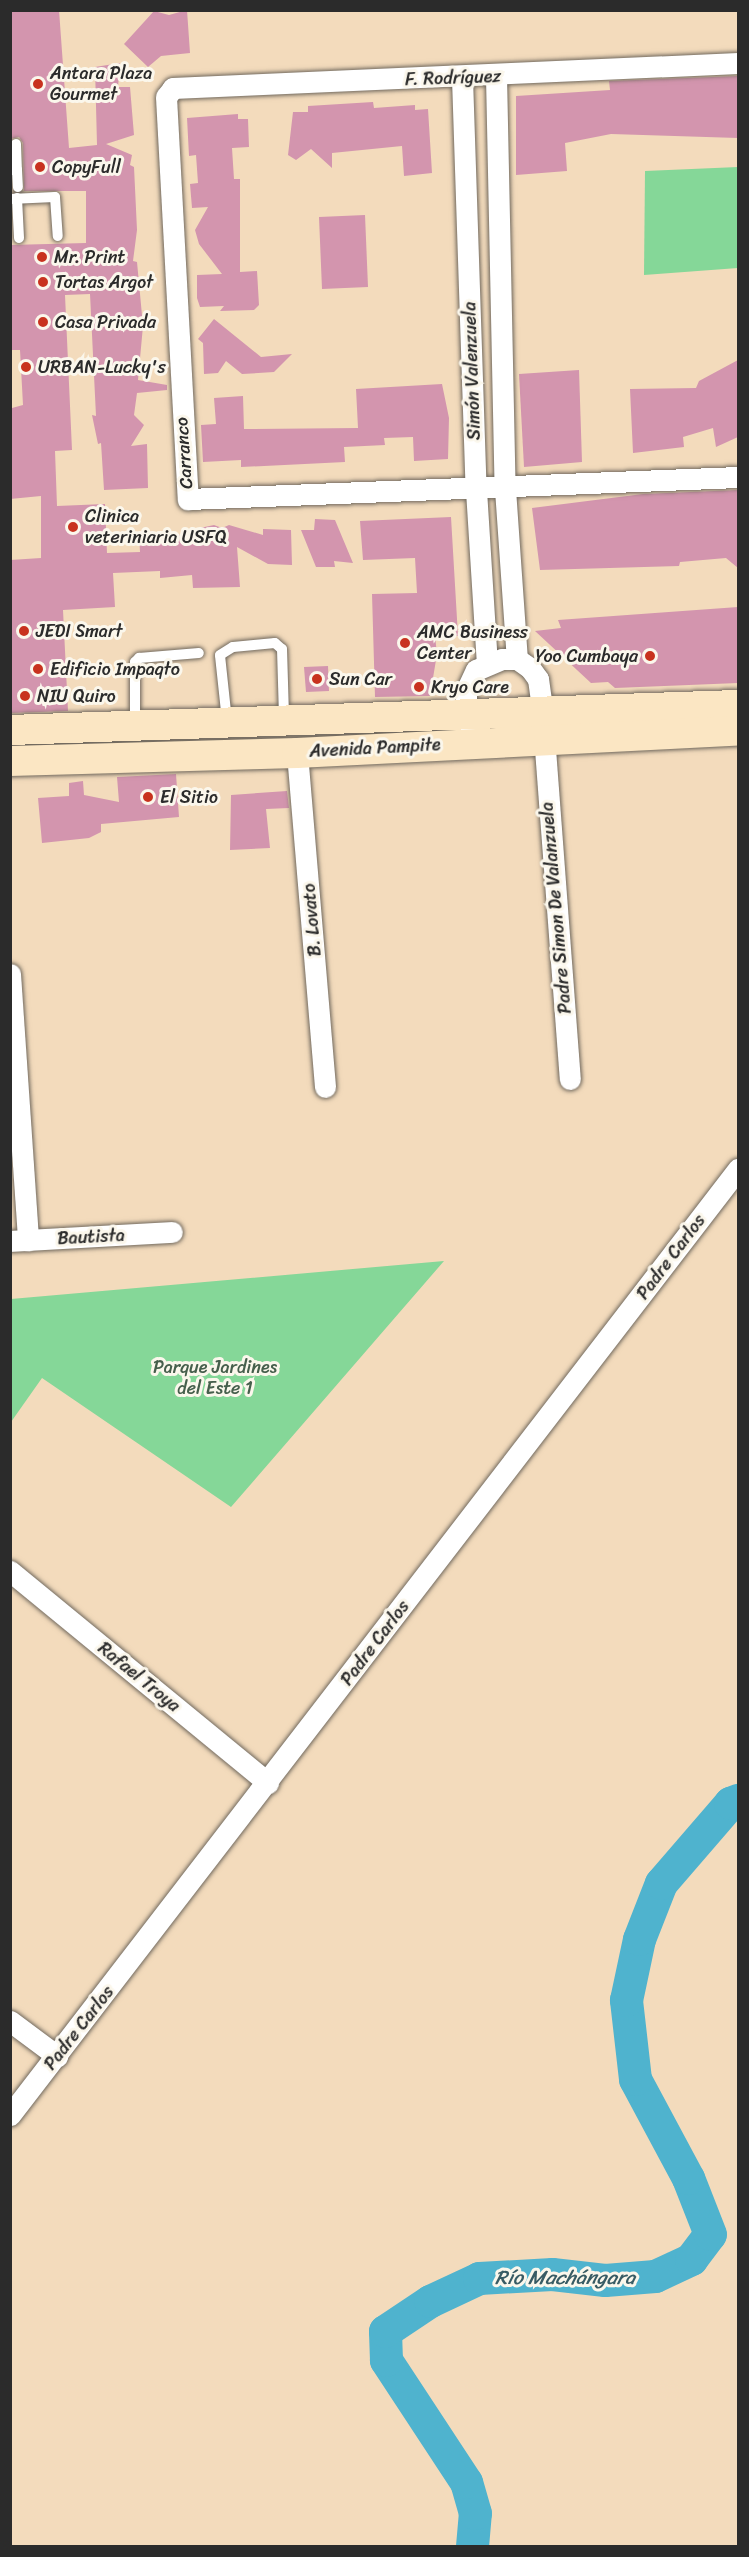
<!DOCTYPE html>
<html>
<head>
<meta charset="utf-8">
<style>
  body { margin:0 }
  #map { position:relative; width:749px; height:2557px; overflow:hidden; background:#f3dbbc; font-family:Sriracha,sans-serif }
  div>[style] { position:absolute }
  .green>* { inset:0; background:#85d798 }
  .stream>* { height:5px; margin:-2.5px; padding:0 2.5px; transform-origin:2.5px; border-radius:2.5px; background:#4fb3ce }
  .river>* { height:33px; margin:-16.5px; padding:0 16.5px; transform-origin:16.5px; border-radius:16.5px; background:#4fb3ce }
  .building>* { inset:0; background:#d395ae }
  .roads { filter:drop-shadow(0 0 2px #71695e) drop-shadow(0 0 2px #71695e) }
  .lane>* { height:10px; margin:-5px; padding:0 5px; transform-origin:5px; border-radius:5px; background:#fff }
  .street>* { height:21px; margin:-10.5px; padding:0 10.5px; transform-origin:10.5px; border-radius:10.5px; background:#fff }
  .secondary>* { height:30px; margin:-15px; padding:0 15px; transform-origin:15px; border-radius:15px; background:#fbe6c3 }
  .dots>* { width:16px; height:16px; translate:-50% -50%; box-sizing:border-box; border:3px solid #fbf7ec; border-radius:50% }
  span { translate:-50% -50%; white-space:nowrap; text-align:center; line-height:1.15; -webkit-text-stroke:6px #fbf7ec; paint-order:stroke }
  .poi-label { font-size:18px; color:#2b2b2b }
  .left { translate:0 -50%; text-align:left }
  .right { translate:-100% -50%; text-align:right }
  .street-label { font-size:18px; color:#2b2b2b }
  .park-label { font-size:18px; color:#465f4c }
  .water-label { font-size:20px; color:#385b64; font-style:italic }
  .frame { position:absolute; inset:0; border:12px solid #2b2b2b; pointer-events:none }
</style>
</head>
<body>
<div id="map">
  <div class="green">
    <div style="clip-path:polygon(738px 167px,738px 268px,644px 275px,645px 171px)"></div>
    <div style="clip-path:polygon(444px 1261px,231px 1507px,42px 1378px,11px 1422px,11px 1299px)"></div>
  </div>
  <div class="stream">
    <div style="left:730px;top:1803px;width:16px;rotate:60deg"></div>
  </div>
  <div class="river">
    <div style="left:472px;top:2546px;width:33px;rotate:-85deg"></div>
    <div style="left:475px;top:2513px;width:32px;rotate:-106deg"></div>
    <div style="left:466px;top:2482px;width:146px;rotate:-123.3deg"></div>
    <div style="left:386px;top:2360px;width:29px;rotate:-92deg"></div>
    <div style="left:385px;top:2331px;width:54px;rotate:-33.7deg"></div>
    <div style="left:430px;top:2301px;width:54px;rotate:-25.1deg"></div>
    <div style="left:479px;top:2278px;width:73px;rotate:-3.1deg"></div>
    <div style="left:552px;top:2274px;width:53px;rotate:6.5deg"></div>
    <div style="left:605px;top:2280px;width:50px;rotate:-4.6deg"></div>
    <div style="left:655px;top:2276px;width:40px;rotate:-25deg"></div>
    <div style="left:691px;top:2259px;width:31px;rotate:-53deg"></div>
    <div style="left:710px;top:2234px;width:60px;rotate:-111.4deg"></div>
    <div style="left:688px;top:2178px;width:112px;rotate:-118.2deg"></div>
    <div style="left:635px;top:2079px;width:80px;rotate:-96.5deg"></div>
    <div style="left:626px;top:2000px;width:62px;rotate:-78deg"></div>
    <div style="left:639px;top:1939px;width:60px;rotate:-68.6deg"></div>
    <div style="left:661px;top:1883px;width:106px;rotate:-49.2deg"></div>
    <div style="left:730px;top:1803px;width:9px;rotate:-21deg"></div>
  </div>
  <div class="building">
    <div style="clip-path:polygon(10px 10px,59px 10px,69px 148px,97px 145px,95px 67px,120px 63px,118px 87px,130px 87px,134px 135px,106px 144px,132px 155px,130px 165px,134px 167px,137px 230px,133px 261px,137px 262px,143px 326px,138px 380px,167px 385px,167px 390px,137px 393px,134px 415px,144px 425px,131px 446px,147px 444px,148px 488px,104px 490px,101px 443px,98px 444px,92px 415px,96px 416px,90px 294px,65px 295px,72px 450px,55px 451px,57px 506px,105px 504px,107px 553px,140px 552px,139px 534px,191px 535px,200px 528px,214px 525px,222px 528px,229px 525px,263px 535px,263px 529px,291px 530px,292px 565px,268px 564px,237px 547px,240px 587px,193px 588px,192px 575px,160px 578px,160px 571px,113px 573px,115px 607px,63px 610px,68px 711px,10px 713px,10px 560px,41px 558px,41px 496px,10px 499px,10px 418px,12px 408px,23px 405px,20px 350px,10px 350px,10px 245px,86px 243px,86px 191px,24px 191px,23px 143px,19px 137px,10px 139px)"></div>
    <div style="clip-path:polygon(187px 10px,190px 53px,161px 56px,148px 67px,124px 44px,154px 11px,169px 15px)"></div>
    <div style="clip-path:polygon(738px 76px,738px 138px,611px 134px,565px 143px,567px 171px,516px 175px,516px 96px,610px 90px,609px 81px)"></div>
    <div style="clip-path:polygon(373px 102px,374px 108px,415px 105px,415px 110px,428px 109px,432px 173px,404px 176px,402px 146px,332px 153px,332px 168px,311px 149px,296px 160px,288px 155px,293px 112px,308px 112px,308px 106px)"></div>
    <div style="clip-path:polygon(238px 114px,238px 119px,248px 119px,249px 147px,232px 148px,234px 179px,240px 179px,240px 272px,257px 271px,259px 305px,254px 310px,220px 311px,224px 306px,200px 307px,197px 298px,197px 275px,222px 274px,199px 244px,195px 230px,208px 207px,192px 208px,190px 184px,198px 183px,196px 155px,189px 156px,187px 118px)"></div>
    <div style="clip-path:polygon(365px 215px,368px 287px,322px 289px,319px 217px)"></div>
    <div style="clip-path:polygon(214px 319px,261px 357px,292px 354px,274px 372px,242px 374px,226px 361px,218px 373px,204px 374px,203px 343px,198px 339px)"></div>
    <div style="clip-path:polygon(738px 360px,738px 437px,716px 447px,713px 428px,683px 437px,684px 447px,633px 453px,630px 389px,696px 388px,699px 381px)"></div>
    <div style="clip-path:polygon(579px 370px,582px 462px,524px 467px,519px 374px)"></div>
    <div style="clip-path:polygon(442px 384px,449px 418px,448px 459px,414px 461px,413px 437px,384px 438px,385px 445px,344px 447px,345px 462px,241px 467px,241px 460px,203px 462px,201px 425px,216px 424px,214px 398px,243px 396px,244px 429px,358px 428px,356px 389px)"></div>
    <div style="clip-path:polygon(738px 490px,738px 568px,726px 558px,680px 562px,679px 566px,540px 570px,532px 508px,643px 494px)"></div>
    <div style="clip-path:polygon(451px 517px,458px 636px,435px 636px,437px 654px,430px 696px,375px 697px,372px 594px,417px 593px,415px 558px,363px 560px,360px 521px)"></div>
    <div style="clip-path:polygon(315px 519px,335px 520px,353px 563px,334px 561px,335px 567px,316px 567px,301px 530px,314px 530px)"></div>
    <div style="clip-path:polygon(738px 607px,738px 683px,615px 688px,608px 682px,591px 683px,535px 631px,561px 628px,558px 620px)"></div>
    <div style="clip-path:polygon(328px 666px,329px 691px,306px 692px,304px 667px)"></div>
    <div style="clip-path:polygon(176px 774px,179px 817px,101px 824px,101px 832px,89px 838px,42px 843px,38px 798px,69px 796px,69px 783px,83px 781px,84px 795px,119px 802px,117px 777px)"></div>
    <div style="clip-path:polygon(287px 791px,289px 808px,266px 809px,270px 848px,230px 850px,231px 795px)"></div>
  </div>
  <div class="roads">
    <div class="lane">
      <div style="left:16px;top:144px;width:26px;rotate:88deg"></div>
      <div style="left:11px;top:170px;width:6px"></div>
      <div style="left:17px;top:170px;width:17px;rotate:87deg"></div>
      <div style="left:17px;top:198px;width:40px;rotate:87.1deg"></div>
      <div style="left:10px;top:199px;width:45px;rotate:-2.5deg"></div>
      <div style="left:55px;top:197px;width:39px;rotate:86deg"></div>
      <div style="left:227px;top:721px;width:66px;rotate:-96.1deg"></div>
      <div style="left:220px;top:655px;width:15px;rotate:-32deg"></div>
      <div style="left:233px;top:647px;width:42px;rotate:-5.4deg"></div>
      <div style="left:275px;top:643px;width:9px;rotate:41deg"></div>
      <div style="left:282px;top:649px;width:69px;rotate:88.3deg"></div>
      <div style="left:135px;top:725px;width:63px;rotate:-90deg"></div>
      <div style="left:135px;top:662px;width:6px;rotate:-45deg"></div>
      <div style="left:139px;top:658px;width:60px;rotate:-4.8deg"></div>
    </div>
    <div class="street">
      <div style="left:738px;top:63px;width:566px;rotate:177.47deg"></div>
      <div style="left:173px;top:88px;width:11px;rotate:128deg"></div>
      <div style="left:166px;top:97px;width:403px;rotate:86.9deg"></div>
      <div style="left:188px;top:499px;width:550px;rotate:-2.29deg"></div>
      <div style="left:496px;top:76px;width:413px;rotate:88.8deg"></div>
      <div style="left:505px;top:489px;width:170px;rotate:86deg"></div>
      <div style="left:462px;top:78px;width:412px;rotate:88.1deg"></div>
      <div style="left:476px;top:490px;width:173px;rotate:86.4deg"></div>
      <div style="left:466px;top:727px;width:36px;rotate:-90deg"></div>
      <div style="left:466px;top:691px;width:23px;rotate:-65deg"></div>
      <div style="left:476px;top:670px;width:28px;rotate:-23deg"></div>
      <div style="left:502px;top:659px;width:15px"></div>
      <div style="left:517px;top:659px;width:16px;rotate:35deg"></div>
      <div style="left:530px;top:668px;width:14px;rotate:54deg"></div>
      <div style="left:538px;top:679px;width:30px;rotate:82deg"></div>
      <div style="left:542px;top:709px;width:371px;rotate:85.7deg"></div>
      <div style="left:297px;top:753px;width:335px;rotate:85.2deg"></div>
      <div style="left:10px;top:974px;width:267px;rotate:86.1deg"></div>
      <div style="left:10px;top:1241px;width:162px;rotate:-3.2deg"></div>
      <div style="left:10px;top:1571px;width:334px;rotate:39.4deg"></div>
      <div style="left:10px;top:2021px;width:59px;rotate:36.7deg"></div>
      <div style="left:10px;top:2115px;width:1194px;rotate:-52.42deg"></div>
    </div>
    <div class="secondary">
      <div style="left:10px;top:730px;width:728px;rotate:-1.97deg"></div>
      <div style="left:10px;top:761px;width:287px;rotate:-1.6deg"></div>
      <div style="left:297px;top:753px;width:442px;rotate:-2.9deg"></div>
    </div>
  </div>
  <div class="dots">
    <div style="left:38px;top:84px;background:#c8321e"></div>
    <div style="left:40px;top:167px;background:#c8321e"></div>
    <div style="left:42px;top:257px;background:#c8321e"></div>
    <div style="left:43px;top:282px;background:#c8321e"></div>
    <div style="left:43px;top:322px;background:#c8321e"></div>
    <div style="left:26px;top:367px;background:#c8321e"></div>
    <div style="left:73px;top:527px;background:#c8321e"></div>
    <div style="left:24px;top:631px;background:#c8321e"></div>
    <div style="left:405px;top:643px;background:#c8321e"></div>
    <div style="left:650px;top:656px;background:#c8321e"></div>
    <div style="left:38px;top:669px;background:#c8321e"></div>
    <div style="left:317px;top:679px;background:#c8321e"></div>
    <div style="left:419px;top:687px;background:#c8321e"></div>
    <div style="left:25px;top:696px;background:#c8321e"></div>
    <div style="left:148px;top:797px;background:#c8321e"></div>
  </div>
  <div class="poi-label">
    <span class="left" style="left:50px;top:84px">Antara Plaza<br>Gourmet</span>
    <span class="left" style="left:52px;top:167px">CopyFull</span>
    <span class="left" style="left:54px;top:257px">Mr. Print</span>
    <span class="left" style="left:55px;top:282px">Tortas Argot</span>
    <span class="left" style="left:55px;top:322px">Casa Privada</span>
    <span class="left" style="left:38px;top:367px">URBAN-Lucky's</span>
    <span class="left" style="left:85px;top:527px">Clinica<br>veteriniaria USFQ</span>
    <span class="left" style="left:36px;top:631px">JEDI Smart</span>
    <span class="left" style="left:417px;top:643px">AMC Business<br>Center</span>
    <span class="right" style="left:638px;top:656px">Yoo Cumbaya</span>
    <span class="left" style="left:50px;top:669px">Edificio Impaqto</span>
    <span class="left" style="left:329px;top:679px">Sun Car</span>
    <span class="left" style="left:431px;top:687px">Kryo Care</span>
    <span class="left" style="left:37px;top:696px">NIU Quiro</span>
    <span class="left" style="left:160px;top:797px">El Sitio</span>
  </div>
  <div class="street-label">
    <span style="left:453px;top:78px;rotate:-2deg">F. Rodríguez</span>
    <span style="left:472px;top:371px;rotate:-92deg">Simón Valenzuela</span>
    <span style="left:184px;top:453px;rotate:-94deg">Carranco</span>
    <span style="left:375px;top:748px;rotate:-3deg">Avenida Pampite</span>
    <span style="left:556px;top:908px;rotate:-95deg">Padre Simon De Valanzuela</span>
    <span style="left:312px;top:920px;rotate:-95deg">B. Lovato</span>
    <span style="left:91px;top:1237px;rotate:-3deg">Bautista</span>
    <span style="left:671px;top:1257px;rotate:-53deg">Padre Carlos</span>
    <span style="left:375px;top:1643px;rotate:-53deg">Padre Carlos</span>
    <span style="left:139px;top:1677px;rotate:39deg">Rafael Troya</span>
    <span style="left:79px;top:2028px;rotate:-52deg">Padre Carlos</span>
  </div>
  <div class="park-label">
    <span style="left:215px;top:1378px">Parque Jardines<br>del Este 1</span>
  </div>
  <div class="water-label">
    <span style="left:565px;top:2277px">Río Machángara</span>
  </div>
  <div class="frame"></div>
</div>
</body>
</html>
